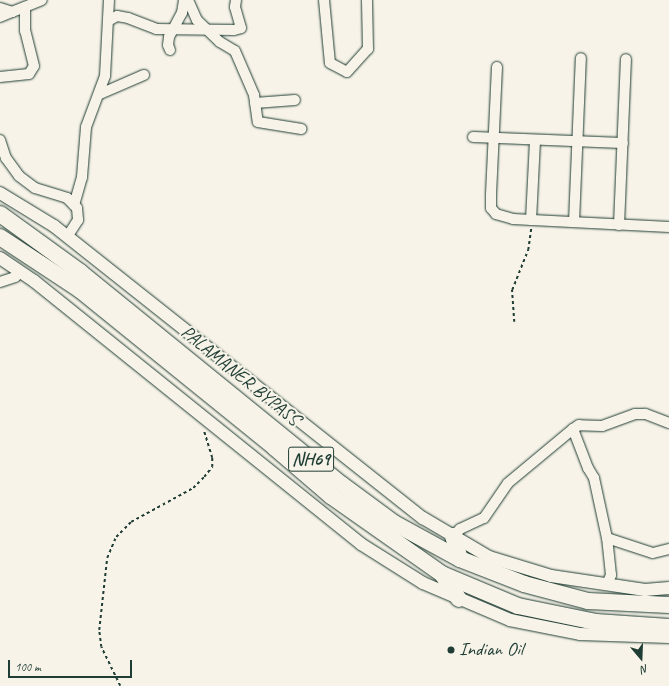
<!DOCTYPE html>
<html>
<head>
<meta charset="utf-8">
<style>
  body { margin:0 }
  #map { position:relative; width:669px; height:686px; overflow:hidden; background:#f7f3e8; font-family:Caveat,sans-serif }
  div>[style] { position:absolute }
  .path>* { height:1.5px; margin-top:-0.75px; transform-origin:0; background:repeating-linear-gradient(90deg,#1f3d34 0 3px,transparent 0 6px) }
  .roads { filter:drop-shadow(0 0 1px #1f3d34) drop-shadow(0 0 1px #1f3d34) }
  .minor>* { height:10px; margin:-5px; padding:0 5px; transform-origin:5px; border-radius:5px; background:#f7f3e8 }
  .tertiary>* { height:12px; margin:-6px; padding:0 6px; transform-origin:6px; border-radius:6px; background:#f7f3e8 }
  .trunk>* { height:16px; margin:-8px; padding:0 8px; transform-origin:8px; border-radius:8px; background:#f7f3e8 }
  .dots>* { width:11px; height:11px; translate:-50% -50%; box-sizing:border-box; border:2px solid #f7f3e8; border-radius:50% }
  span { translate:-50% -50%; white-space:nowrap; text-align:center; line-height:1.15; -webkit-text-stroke:4px #f7f3e8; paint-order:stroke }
  .shield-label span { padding:1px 3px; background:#f7f3e8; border:1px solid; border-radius:3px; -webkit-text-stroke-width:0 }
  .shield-label { font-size:18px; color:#1f3d34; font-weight:700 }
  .street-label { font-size:19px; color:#1f3d34 }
  .poi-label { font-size:19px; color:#1f3d34 }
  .left { translate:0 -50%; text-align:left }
  .north { position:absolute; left:621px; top:638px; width:40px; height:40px; -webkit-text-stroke:3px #f7f3e8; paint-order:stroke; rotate:161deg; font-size:11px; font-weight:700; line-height:16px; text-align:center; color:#1f3d34 }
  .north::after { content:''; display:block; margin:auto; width:14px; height:18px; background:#1f3d34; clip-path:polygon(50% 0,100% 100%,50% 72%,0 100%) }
  .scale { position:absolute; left:8px; top:660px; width:124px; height:18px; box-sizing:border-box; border:2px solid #1f3d34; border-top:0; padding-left:5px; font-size:12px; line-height:14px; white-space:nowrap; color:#1f3d34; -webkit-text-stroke:3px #f7f3e8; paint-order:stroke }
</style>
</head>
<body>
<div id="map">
  <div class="path">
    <div style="left:514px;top:322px;width:32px;rotate:-94deg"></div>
    <div style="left:512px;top:290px;width:43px;rotate:-68.2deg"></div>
    <div style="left:528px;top:250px;width:22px;rotate:-82deg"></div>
    <div style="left:120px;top:686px;width:43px;rotate:-116deg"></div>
    <div style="left:101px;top:647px;width:17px;rotate:-97deg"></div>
    <div style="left:99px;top:630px;width:72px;rotate:-83.7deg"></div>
    <div style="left:107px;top:558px;width:23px;rotate:-67deg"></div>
    <div style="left:116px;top:537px;width:21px;rotate:-45deg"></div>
    <div style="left:131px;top:522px;width:71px;rotate:-28.7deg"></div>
    <div style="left:193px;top:488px;width:16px;rotate:-45deg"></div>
    <div style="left:204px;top:477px;width:13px;rotate:-51deg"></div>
    <div style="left:212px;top:467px;width:9px;rotate:-90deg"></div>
    <div style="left:212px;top:458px;width:28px;rotate:-107deg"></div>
  </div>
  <div class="roads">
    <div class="minor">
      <div style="left:188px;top:0;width:22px;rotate:66deg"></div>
      <div style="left:197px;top:20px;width:32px;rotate:44deg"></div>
      <div style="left:220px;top:42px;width:17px;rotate:31deg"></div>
      <div style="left:235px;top:51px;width:48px;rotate:66.6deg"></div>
      <div style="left:254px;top:95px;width:27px;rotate:82deg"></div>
      <div style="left:258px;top:122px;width:44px;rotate:9.2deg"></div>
      <div style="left:324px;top:0;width:63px;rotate:84.6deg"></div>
      <div style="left:330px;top:63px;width:19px;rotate:28deg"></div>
      <div style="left:347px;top:72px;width:31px;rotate:-48deg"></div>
      <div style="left:368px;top:49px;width:49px;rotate:-91.2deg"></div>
      <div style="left:0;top:8px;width:13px;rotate:18deg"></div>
      <div style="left:12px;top:12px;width:32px;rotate:-22deg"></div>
      <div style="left:0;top:17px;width:13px;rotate:-23deg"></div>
      <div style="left:110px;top:20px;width:8px;rotate:-30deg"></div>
      <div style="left:117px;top:16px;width:11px;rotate:10deg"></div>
      <div style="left:128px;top:18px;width:30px;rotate:21deg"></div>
      <div style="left:156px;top:29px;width:78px;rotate:0.7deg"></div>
      <div style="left:234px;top:30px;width:7px;rotate:-16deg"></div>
      <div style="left:241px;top:28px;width:22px;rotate:-106deg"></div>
      <div style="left:235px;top:7px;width:7px;rotate:-82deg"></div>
      <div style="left:170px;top:50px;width:5px;rotate:-112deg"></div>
      <div style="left:168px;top:45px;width:8px;rotate:-83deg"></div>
      <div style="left:169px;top:37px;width:27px;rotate:-62deg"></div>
      <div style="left:182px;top:13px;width:13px;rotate:-81deg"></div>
      <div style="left:497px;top:67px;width:129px;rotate:92.7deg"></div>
      <div style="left:491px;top:196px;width:12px;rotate:90deg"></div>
      <div style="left:491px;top:208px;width:8px;rotate:50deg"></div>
      <div style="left:496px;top:214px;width:18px;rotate:16deg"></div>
      <div style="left:513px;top:219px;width:156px;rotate:2.9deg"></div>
      <div style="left:0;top:77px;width:29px;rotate:-6deg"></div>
      <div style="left:29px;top:74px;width:9px;rotate:-58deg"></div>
      <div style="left:34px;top:66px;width:36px;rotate:-104deg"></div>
      <div style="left:25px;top:31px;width:24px;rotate:-90deg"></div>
      <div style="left:100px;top:94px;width:48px;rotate:-23.4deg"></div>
      <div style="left:255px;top:103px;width:40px;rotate:-4.3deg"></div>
      <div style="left:473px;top:137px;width:150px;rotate:2.3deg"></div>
      <div style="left:0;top:140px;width:19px;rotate:72deg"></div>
      <div style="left:6px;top:158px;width:22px;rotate:54deg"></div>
      <div style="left:19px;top:176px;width:20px;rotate:37deg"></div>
      <div style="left:35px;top:188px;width:34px;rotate:17deg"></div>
      <div style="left:67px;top:198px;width:14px;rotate:45deg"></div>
      <div style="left:77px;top:208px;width:12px;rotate:85deg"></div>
      <div style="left:78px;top:220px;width:20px;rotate:123deg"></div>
      <div style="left:74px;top:205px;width:29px;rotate:-74deg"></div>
      <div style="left:82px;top:177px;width:50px;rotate:-85.4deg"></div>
      <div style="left:86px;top:127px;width:54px;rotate:-69.6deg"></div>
      <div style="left:105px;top:76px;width:76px;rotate:-87deg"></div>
      <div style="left:531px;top:220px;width:80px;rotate:-87.1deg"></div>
      <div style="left:574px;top:222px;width:164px;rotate:-87.6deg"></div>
      <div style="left:619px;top:225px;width:166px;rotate:-87.6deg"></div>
      <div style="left:0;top:282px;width:16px;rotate:-18deg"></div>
      <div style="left:15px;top:277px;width:7px;rotate:-45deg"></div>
      <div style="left:669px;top:423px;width:26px;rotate:-159deg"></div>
      <div style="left:645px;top:414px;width:10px;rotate:180deg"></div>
      <div style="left:635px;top:414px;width:35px;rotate:160deg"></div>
      <div style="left:602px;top:426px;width:23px;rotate:-178deg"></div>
      <div style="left:579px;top:425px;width:7px;rotate:146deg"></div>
      <div style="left:573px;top:429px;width:42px;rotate:69deg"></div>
      <div style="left:588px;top:468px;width:12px;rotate:59deg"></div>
      <div style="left:594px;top:478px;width:61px;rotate:77.8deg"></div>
      <div style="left:607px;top:538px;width:48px;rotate:18.1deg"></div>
      <div style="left:653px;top:553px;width:16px;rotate:-14deg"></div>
      <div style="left:453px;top:536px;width:10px;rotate:-45deg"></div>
      <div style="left:460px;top:529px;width:26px;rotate:-25deg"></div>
      <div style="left:484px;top:518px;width:42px;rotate:-55.6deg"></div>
      <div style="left:508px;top:483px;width:85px;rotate:-39.7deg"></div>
      <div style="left:607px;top:584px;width:10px;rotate:-66deg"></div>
      <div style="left:611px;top:575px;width:37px;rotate:-96deg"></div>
    </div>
    <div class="tertiary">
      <div style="left:0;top:193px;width:63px;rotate:31.4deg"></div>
      <div style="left:54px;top:226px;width:471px;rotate:38.4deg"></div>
      <div style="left:423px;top:518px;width:77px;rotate:30.6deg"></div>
      <div style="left:489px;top:557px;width:65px;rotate:17deg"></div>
      <div style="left:551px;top:576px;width:95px;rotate:8.5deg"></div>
      <div style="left:645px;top:590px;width:24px;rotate:-5deg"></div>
      <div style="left:0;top:258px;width:41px;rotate:34.1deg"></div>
      <div style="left:34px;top:281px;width:420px;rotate:38.8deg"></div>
      <div style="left:361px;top:544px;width:73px;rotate:32.2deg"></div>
      <div style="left:423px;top:583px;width:95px;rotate:23deg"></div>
      <div style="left:510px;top:620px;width:71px;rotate:11.3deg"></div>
      <div style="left:580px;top:634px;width:89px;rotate:1.9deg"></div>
    </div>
    <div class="trunk">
      <div style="left:0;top:214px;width:99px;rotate:35.9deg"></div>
      <div style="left:80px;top:272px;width:336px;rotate:39.1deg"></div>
      <div style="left:341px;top:484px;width:66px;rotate:36.3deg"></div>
      <div style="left:394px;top:523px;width:75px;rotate:28.6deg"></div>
      <div style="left:460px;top:559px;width:69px;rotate:21.3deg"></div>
      <div style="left:524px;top:584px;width:66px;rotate:14.9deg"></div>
      <div style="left:588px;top:601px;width:81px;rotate:2.8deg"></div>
      <div style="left:0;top:237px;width:95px;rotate:33.4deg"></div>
      <div style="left:79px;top:289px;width:252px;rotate:39deg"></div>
      <div style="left:275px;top:448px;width:74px;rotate:40.6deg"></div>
      <div style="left:331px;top:496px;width:136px;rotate:35.1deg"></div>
      <div style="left:442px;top:574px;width:82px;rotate:22.8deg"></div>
      <div style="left:518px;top:606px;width:80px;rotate:11.6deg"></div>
      <div style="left:596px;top:622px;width:73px;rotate:3.9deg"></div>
      <div style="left:453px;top:536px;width:24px;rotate:73deg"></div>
      <div style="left:442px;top:574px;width:30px;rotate:56deg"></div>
    </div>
  </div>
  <div class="dots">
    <div style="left:451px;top:650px;background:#1f3d34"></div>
  </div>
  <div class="shield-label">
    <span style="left:311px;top:459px">NH69</span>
  </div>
  <div class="street-label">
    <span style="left:240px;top:376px;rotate:39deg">PALAMANER BYPASS</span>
  </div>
  <div class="poi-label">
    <span class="left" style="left:459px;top:650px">Indian Oil</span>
  </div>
  <div class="north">N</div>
  <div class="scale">100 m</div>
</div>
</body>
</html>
